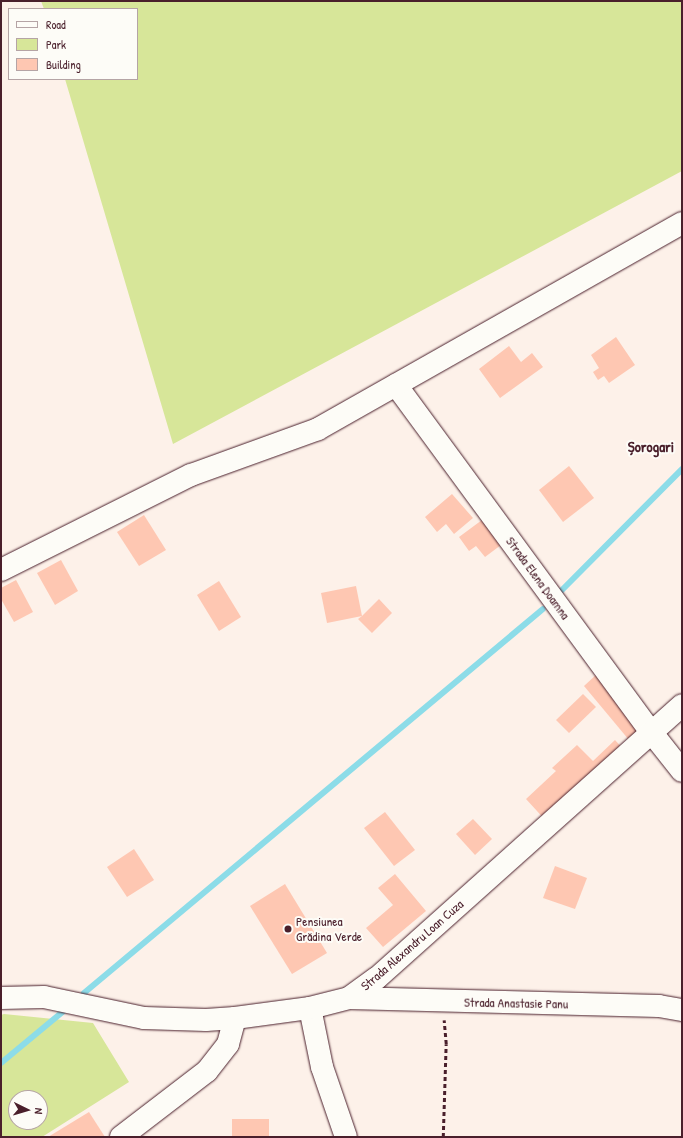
<!DOCTYPE html>
<html>
<head>
<meta charset="utf-8">
<style>
  body { margin:0 }
  #map { position:relative; width:683px; height:1138px; overflow:hidden; background:#fdf1e9; font-family:"Patrick Hand",sans-serif }
  div>[style] { position:absolute }
  .green>* { inset:0; background:#d7e699 }
  .stream>* { height:6px; margin:-3px; padding:0 3px; transform-origin:3px; border-radius:3px; background:#8cdce8 }
  .building>* { inset:0; background:#fec7b2 }
  .path>* { height:2.5px; margin-top:-1.25px; transform-origin:0; background:repeating-linear-gradient(90deg,#4a1f2b 0 4px,transparent 0 7px) }
  .roads { filter:drop-shadow(0 0 1px #4a1f2b) drop-shadow(0 0 1px #4a1f2b) }
  .minor>* { height:22px; margin:-11px; padding:0 11px; transform-origin:11px; border-radius:11px; background:#fdfcf7 }
  .tertiary>* { height:22px; margin:-11px; padding:0 11px; transform-origin:11px; border-radius:11px; background:#fdfcf7 }
  .dots>* { width:11px; height:11px; translate:-50% -50%; box-sizing:border-box; border:2px solid #fdfcf7; border-radius:50% }
  span { translate:-50% -50%; white-space:nowrap; text-align:center; line-height:1.15; -webkit-text-stroke:4px #fdfcf7; paint-order:stroke }
  .street-label { font-size:13px; color:#4a1f2b }
  .poi-label { font-size:13px; color:#4a1f2b }
  .left { translate:0 -50%; text-align:left }
  .quarter-label { font-size:15px; color:#4a1f2b; font-weight:700 }
  .frame { position:absolute; inset:0; border:2px solid #4a1f2b; pointer-events:none }
  .legend { position:absolute; left:8px; top:8px; width:130px; height:72px; box-sizing:border-box; background:#fdfcf7; border:1px solid #b5a4a5; margin:0; padding:5px 7px; list-style:none; font-size:12px; color:#4a1f2b }
  .legend li { display:flex; align-items:center; gap:8px; height:20px }
  .legend b { width:20px; border:1px solid #b5a4a5 }
  .north { position:absolute; left:8px; top:1090px; width:40px; height:40px; box-sizing:border-box; background:#fdfcf7; border:1px solid #b5a4a5; border-radius:50%; rotate:95deg; font-size:11px; font-weight:700; line-height:16px; text-align:center; color:#4a1f2b }
  .north::after { content:''; display:block; margin:auto; width:14px; height:18px; background:#4a1f2b; clip-path:polygon(50% 0,100% 100%,50% 72%,0 100%) }
</style>
</head>
<body>
<div id="map">
  <div class="green">
    <div style="clip-path:polygon(41px 1px,680px 1px,682px 3px,682px 171px,173px 444px,65px 79px,137px 79px,137px 9px,44px 9px)"></div>
    <div style="clip-path:polygon(evenodd,4px 1014px,93px 1023px,129px 1082px,42px 1137px,1px 1137px,1px 1015px,4px 1014px,16px 1098px,40px 1098px,40px 1122px,16px 1122px,16px 1098px)"></div>
  </div>
  <div class="stream">
    <div style="left:561px;top:591px;width:172px;rotate:-45.2deg"></div>
    <div style="left:84px;top:993px;width:598px;rotate:-39.92deg"></div>
    <div style="left:1px;top:1063px;width:85px;rotate:-39.7deg"></div>
  </div>
  <div class="building">
    <div style="clip-path:polygon(616px 337px,635px 365px,609px 383px,604px 376px,598px 380px,593px 372px,599px 368px,591px 355px)"></div>
    <div style="clip-path:polygon(509px 346px,521px 362px,532px 353px,543px 367px,500px 398px,479px 369px)"></div>
    <div style="clip-path:polygon(569px 466px,594px 498px,563px 522px,539px 490px)"></div>
    <div style="clip-path:polygon(452px 494px,473px 518px,454px 534px,446px 524px,437px 532px,425px 517px)"></div>
    <div style="clip-path:polygon(144px 515px,166px 550px,139px 566px,117px 532px)"></div>
    <div style="clip-path:polygon(482px 520px,501px 545px,485px 557px,476px 546px,469px 551px,459px 537px)"></div>
    <div style="clip-path:polygon(61px 560px,78px 591px,55px 605px,37px 573px)"></div>
    <div style="clip-path:polygon(16px 580px,33px 612px,14px 622px,1px 599px,1px 588px)"></div>
    <div style="clip-path:polygon(219px 581px,241px 617px,219px 631px,197px 595px)"></div>
    <div style="clip-path:polygon(356px 586px,362px 616px,379px 599px,392px 613px,372px 633px,358px 619px,362px 616px,327px 623px,321px 593px)"></div>
    <div style="clip-path:polygon(597px 674px,643px 728px,629px 740px,584px 686px)"></div>
    <div style="clip-path:polygon(583px 694px,596px 707px,569px 733px,556px 720px)"></div>
    <div style="clip-path:polygon(615px 740px,625px 751px,548px 823px,526px 799px,556px 771px,552px 768px,577px 745px,593px 761px)"></div>
    <div style="clip-path:polygon(385px 812px,415px 850px,394px 866px,364px 828px)"></div>
    <div style="clip-path:polygon(473px 819px,492px 839px,475px 855px,456px 834px)"></div>
    <div style="clip-path:polygon(134px 849px,154px 880px,127px 897px,107px 867px)"></div>
    <div style="clip-path:polygon(555px 866px,587px 878px,575px 909px,543px 898px)"></div>
    <div style="clip-path:polygon(395px 874px,426px 911px,383px 947px,366px 928px,393px 905px,378px 888px)"></div>
    <div style="clip-path:polygon(285px 884px,327px 953px,292px 974px,250px 906px)"></div>
    <div style="clip-path:polygon(89px 1112px,105px 1137px,48px 1137px)"></div>
    <div style="clip-path:polygon(232px 1119px,269px 1119px,269px 1137px,232px 1137px)"></div>
  </div>
  <div class="path">
    <div style="left:443px;top:1137px;width:93px;rotate:-88.2deg"></div>
    <div style="left:446px;top:1044px;width:24px;rotate:-95deg"></div>
  </div>
  <div class="roads">
    <div class="minor">
      <div style="left:396px;top:385px;width:432px;rotate:53.7deg"></div>
      <div style="left:652px;top:733px;width:48px;rotate:51.7deg"></div>
      <div style="left:1px;top:570px;width:212px;rotate:-26.6deg"></div>
      <div style="left:191px;top:475px;width:135px;rotate:-19.9deg"></div>
      <div style="left:318px;top:429px;width:418px;rotate:-29.5deg"></div>
      <div style="left:349px;top:998px;width:310px;rotate:1.5deg"></div>
      <div style="left:659px;top:1006px;width:23px;rotate:10deg"></div>
      <div style="left:310px;top:1008px;width:60px;rotate:78.5deg"></div>
      <div style="left:322px;top:1067px;width:74px;rotate:71.1deg"></div>
      <div style="left:121px;top:1137px;width:108px;rotate:-37.5deg"></div>
      <div style="left:207px;top:1071px;width:34px;rotate:-52deg"></div>
      <div style="left:228px;top:1044px;width:27px;rotate:-75deg"></div>
    </div>
    <div class="tertiary">
      <div style="left:1px;top:998px;width:43px;rotate:-1.3deg"></div>
      <div style="left:44px;top:997px;width:102px;rotate:11.9deg"></div>
      <div style="left:144px;top:1018px;width:62px;rotate:1.8deg"></div>
      <div style="left:206px;top:1020px;width:29px;rotate:-4deg"></div>
      <div style="left:235px;top:1018px;width:76px;rotate:-7.6deg"></div>
      <div style="left:310px;top:1008px;width:40px;rotate:-14.4deg"></div>
      <div style="left:349px;top:998px;width:34px;rotate:-36deg"></div>
      <div style="left:377px;top:978px;width:409px;rotate:-41.8deg"></div>
    </div>
  </div>
  <div class="dots">
    <div style="left:288px;top:929px;background:#4a1f2b"></div>
  </div>
  <div class="street-label">
    <span style="left:538px;top:578px;rotate:54deg">Strada Elena Doamna</span>
    <span style="left:412px;top:945px;rotate:-41deg">Strada Alexandru Loan Cuza</span>
    <span style="left:516px;top:1003px;rotate:1deg">Strada Anastasie Panu</span>
  </div>
  <div class="poi-label">
    <span class="left" style="left:296px;top:929px">Pensiunea<br>Grădina Verde</span>
  </div>
  <div class="quarter-label">
    <span style="left:651px;top:447px">Șorogari</span>
  </div>
  <div class="frame"></div>
  <ul class="legend">
  <li><b style="height:5px;background:#fdfcf7"></b>Road</li>
  <li><b style="height:11px;background:#d7e699"></b>Park</li>
  <li><b style="height:11px;background:#fec7b2"></b>Building</li>
  </ul>
  <div class="north">N</div>
</div>
</body>
</html>
